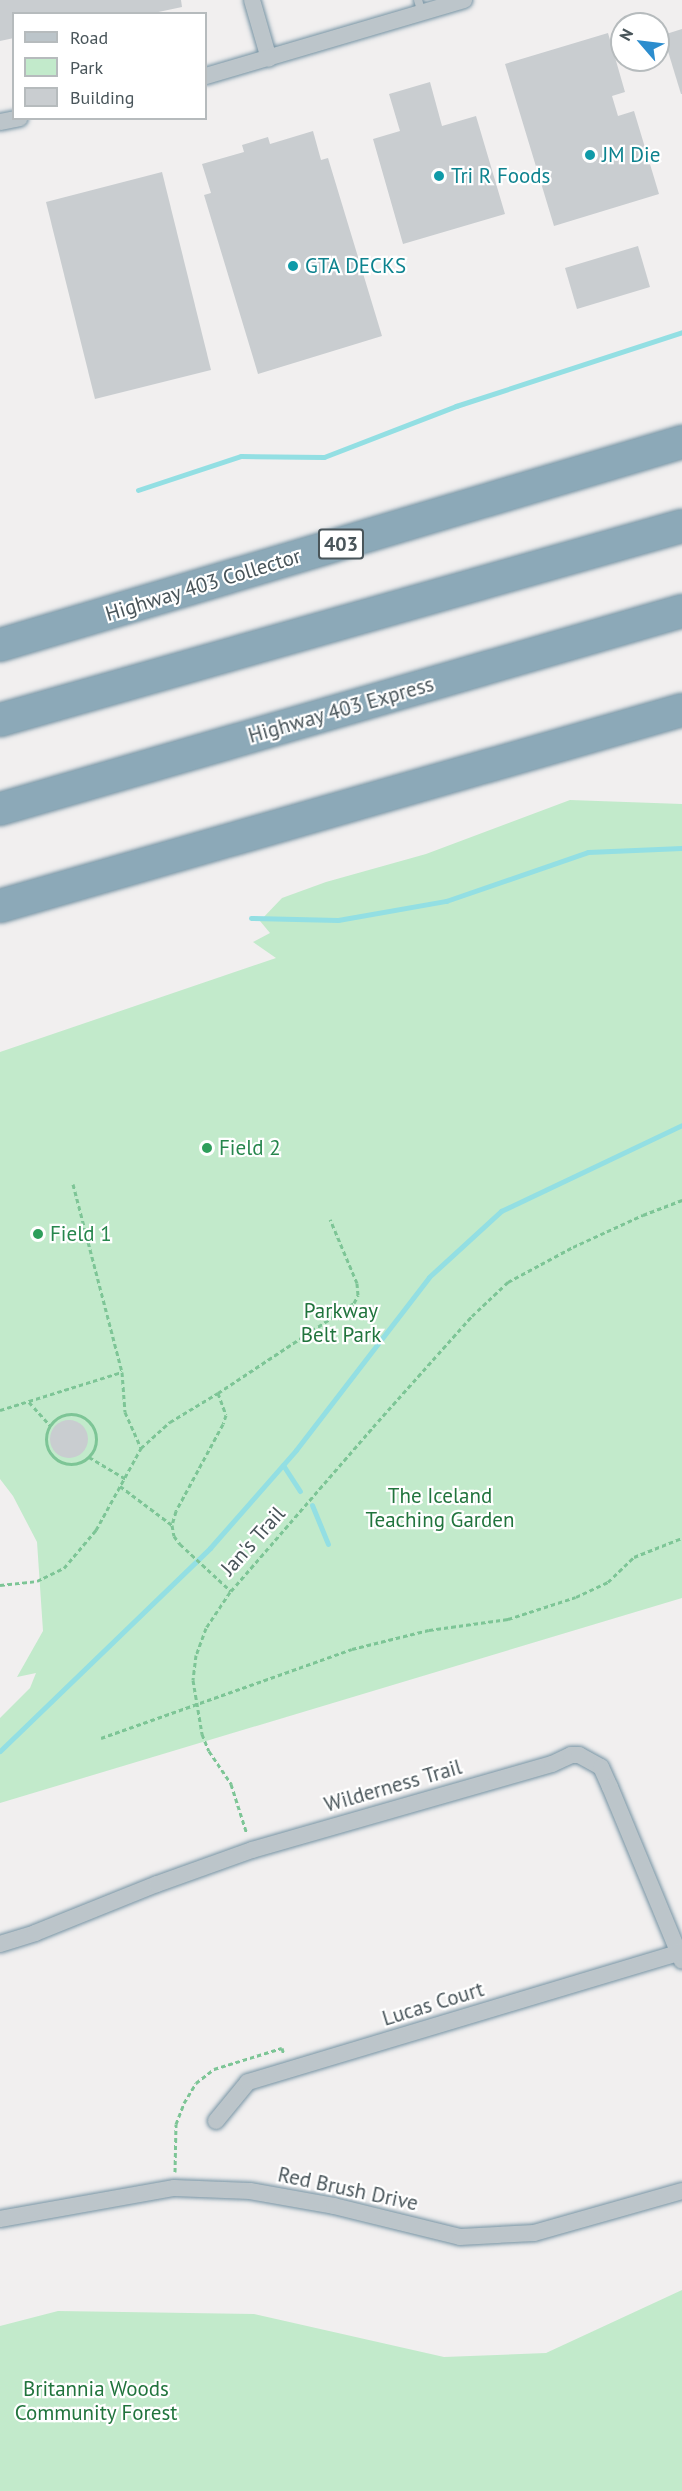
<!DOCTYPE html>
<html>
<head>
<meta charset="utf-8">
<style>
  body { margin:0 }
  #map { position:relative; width:682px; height:2491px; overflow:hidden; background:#f1efef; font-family:"PT Sans",sans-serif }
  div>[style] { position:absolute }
  .green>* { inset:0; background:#c2eacb }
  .stream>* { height:5px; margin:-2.5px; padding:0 2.5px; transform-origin:2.5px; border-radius:2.5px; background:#93dfe3 }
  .building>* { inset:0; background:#c9cdd0 }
  .round { border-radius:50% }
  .path>* { height:3px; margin-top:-1.5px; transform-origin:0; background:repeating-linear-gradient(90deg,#7dc596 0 4.5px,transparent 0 7.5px) }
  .path>.ring { margin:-1.5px; padding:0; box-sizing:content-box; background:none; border:3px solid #7dc596; border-radius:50% }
  .roads { filter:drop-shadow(0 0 2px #7794a4) drop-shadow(0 0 2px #7794a4) }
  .lane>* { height:8px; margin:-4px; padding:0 4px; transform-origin:4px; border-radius:4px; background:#bcc5ca }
  .street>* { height:16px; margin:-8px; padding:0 8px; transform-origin:8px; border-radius:8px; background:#bcc5ca }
  .highway>* { height:32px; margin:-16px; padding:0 16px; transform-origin:16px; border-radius:16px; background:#8ca9b8 }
  .dots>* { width:16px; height:16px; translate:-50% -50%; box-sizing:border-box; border:3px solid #fff; border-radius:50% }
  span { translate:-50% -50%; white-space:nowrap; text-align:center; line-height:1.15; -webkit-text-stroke:4.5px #fff; paint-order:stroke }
  .shield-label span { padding:2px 4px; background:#fff; border:2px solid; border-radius:4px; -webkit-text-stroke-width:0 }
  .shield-label { font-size:20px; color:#49555a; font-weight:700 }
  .culture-label { font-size:21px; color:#0d838f }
  .left { translate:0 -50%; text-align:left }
  .street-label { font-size:21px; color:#49555a }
  .leisure-label { font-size:21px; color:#27864d }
  .park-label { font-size:21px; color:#21743d }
  .legend { position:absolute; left:12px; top:12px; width:195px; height:108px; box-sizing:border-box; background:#fff; border:2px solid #b6bbbd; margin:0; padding:8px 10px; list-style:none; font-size:18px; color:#49555a }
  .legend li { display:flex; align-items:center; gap:12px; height:30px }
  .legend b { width:30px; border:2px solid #b6bbbd }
  .north { position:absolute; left:610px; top:12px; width:60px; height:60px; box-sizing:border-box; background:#fff; border:2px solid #b6bbbd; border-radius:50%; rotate:298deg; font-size:16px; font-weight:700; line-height:24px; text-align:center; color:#49555a }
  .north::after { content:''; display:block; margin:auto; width:21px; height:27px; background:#2c8dce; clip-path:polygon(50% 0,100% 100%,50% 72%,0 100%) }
</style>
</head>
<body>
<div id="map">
  <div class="green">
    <div style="clip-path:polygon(570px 800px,682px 804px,682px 1598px,0 1803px,0 1718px,30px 1688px,36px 1673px,17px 1677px,43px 1631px,37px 1542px,13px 1496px,0 1479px,0 1052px,276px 958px,253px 942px,270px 933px,260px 921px,282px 898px,326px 882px,426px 854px)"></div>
    <div style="clip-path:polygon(682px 2290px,682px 2491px,0 2491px,0 2326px,58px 2311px,254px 2314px,444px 2357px,546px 2353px)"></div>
  </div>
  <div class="stream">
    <div style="left:138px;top:490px;width:108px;rotate:-18.3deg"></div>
    <div style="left:241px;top:456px;width:83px;rotate:0.7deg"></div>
    <div style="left:324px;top:457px;width:142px;rotate:-21.1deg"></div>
    <div style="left:456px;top:406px;width:238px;rotate:-18.1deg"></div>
    <div style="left:251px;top:918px;width:87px;rotate:1.3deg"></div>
    <div style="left:338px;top:920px;width:110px;rotate:-10deg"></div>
    <div style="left:446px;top:901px;width:150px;rotate:-19deg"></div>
    <div style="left:588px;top:852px;width:94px;rotate:-2.4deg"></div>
    <div style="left:283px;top:1465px;width:31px;rotate:57deg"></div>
    <div style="left:312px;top:1505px;width:42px;rotate:67.7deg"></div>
    <div style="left:0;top:1751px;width:292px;rotate:-44deg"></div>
    <div style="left:210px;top:1548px;width:130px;rotate:-48.7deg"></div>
    <div style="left:296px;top:1450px;width:218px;rotate:-52.4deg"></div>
    <div style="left:429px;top:1277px;width:98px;rotate:-42.5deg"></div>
    <div style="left:501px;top:1211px;width:200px;rotate:-25.4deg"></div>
  </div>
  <div class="building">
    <div style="clip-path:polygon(0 0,181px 0,182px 7px,149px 14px,14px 14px,14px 38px,0 41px)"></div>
    <div style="clip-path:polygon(682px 29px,682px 94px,681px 94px,663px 35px)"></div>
    <div style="clip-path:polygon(608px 33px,625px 92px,612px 96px,618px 116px,634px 111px,659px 194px,554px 226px,505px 64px)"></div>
    <div style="clip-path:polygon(430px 82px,442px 126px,476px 116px,505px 214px,403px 244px,373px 139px,400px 131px,389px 94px)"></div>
    <div style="clip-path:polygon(313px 131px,321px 160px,328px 158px,382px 336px,258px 374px,204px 195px,211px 193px,202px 164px,244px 152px,242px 145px,268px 137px,270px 144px)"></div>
    <div style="clip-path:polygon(162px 172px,211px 370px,95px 399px,46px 202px)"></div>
    <div style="clip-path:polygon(638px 246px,650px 287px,577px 309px,565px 268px)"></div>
    <div class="round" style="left:50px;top:1420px;width:38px;height:38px"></div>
  </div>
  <div class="path">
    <div style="left:73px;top:1184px;width:194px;rotate:75.4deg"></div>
    <div style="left:122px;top:1372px;width:40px;rotate:85.7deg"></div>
    <div style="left:125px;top:1412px;width:39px;rotate:66deg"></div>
    <div style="left:218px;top:1393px;width:163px;rotate:-33.5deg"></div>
    <div style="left:354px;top:1303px;width:9px;rotate:-63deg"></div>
    <div style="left:358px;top:1295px;width:12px;rotate:-95deg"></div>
    <div style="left:357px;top:1283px;width:69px;rotate:-112.9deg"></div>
    <div style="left:29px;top:1402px;width:31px;rotate:48deg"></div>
    <div style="left:0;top:1410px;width:128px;rotate:-17.3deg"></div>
    <div class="ring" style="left:46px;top:1414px;width:47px;height:47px"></div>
    <div style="left:89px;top:1457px;width:43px;rotate:30.7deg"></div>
    <div style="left:120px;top:1486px;width:65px;rotate:36.9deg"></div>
    <div style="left:0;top:1585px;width:37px;rotate:-6deg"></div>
    <div style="left:37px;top:1581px;width:30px;rotate:-26deg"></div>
    <div style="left:64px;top:1568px;width:50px;rotate:-49.9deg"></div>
    <div style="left:96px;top:1530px;width:94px;rotate:-61.2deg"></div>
    <div style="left:141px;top:1448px;width:39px;rotate:-42deg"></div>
    <div style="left:170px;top:1422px;width:56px;rotate:-31.1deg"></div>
    <div style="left:218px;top:1393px;width:23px;rotate:70deg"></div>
    <div style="left:226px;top:1415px;width:9px;rotate:108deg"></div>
    <div style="left:223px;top:1424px;width:99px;rotate:118.4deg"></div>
    <div style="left:176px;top:1511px;width:15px;rotate:106deg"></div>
    <div style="left:172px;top:1525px;width:11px;rotate:80deg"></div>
    <div style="left:174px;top:1536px;width:10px;rotate:53deg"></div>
    <div style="left:180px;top:1544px;width:69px;rotate:42.7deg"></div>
    <div style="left:231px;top:1591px;width:217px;rotate:-49.1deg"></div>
    <div style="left:373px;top:1427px;width:149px;rotate:-48.3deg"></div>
    <div style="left:472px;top:1316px;width:50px;rotate:-43.4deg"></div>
    <div style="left:508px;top:1282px;width:74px;rotate:-28.3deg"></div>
    <div style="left:573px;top:1247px;width:77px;rotate:-24.6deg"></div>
    <div style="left:643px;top:1215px;width:42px;rotate:-21deg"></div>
    <div style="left:230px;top:1592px;width:43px;rotate:123.7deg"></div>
    <div style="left:206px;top:1628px;width:29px;rotate:110deg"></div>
    <div style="left:196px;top:1655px;width:25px;rotate:97deg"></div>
    <div style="left:193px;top:1680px;width:55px;rotate:80.5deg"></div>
    <div style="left:202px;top:1734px;width:18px;rotate:68deg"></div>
    <div style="left:209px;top:1751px;width:40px;rotate:56deg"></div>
    <div style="left:231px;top:1784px;width:52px;rotate:72.3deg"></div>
    <div style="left:101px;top:1738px;width:266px;rotate:-19.5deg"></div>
    <div style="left:352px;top:1649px;width:79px;rotate:-13.9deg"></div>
    <div style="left:429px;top:1630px;width:80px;rotate:-7.9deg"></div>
    <div style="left:508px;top:1619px;width:71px;rotate:-17.9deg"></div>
    <div style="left:576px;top:1597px;width:35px;rotate:-25deg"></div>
    <div style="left:608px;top:1582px;width:36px;rotate:-44deg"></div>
    <div style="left:634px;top:1557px;width:52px;rotate:-21.6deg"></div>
    <div style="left:175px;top:2172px;width:48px;rotate:-88.8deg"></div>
    <div style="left:176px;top:2124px;width:22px;rotate:-69deg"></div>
    <div style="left:184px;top:2103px;width:23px;rotate:-59deg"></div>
    <div style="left:196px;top:2083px;width:23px;rotate:-38deg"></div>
    <div style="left:214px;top:2069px;width:71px;rotate:-17.2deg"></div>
    <div style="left:282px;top:2048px;width:7px;rotate:74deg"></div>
  </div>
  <div class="roads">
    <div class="lane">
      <div style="left:418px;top:0;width:14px;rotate:73deg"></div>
    </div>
    <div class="street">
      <div style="left:252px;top:0;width:61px;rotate:73.9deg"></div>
      <div style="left:206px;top:76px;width:269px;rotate:-16.4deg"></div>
      <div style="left:0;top:122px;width:20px;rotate:-11deg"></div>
      <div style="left:0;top:1944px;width:37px;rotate:-17deg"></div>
      <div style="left:35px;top:1933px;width:131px;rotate:-21.9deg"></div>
      <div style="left:157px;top:1884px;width:101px;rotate:-19.7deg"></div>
      <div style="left:252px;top:1850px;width:312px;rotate:-16deg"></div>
      <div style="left:552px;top:1764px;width:21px;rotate:-25deg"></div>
      <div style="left:571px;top:1755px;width:8px"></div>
      <div style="left:579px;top:1755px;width:25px;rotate:29deg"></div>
      <div style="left:601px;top:1767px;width:22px;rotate:66deg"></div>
      <div style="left:610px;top:1787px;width:188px;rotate:67.5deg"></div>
      <div style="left:216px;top:2121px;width:50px;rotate:-50.6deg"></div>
      <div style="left:248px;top:2082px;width:453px;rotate:-16.7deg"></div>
      <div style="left:0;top:2219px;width:177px;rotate:-10.1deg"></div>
      <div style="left:174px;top:2188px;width:76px;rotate:2.3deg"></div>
      <div style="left:250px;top:2191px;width:85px;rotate:10.1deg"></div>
      <div style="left:334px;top:2206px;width:130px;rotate:13.8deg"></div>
      <div style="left:460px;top:2237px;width:74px;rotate:-3.1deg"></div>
      <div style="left:534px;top:2233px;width:154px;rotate:-15.8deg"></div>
    </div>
    <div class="highway">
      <div style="left:0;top:645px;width:712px;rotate:-16.58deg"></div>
      <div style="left:0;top:720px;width:709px;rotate:-15.88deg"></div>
      <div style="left:0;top:809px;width:710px;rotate:-16.19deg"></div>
      <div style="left:0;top:906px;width:710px;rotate:-16.03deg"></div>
    </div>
  </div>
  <div class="dots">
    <div style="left:590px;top:155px;background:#0f9aa8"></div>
    <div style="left:439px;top:176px;background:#0f9aa8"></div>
    <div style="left:293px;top:266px;background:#0f9aa8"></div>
    <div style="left:207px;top:1148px;background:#2e9e5b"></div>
    <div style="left:38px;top:1234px;background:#2e9e5b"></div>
  </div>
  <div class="shield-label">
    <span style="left:341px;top:544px">403</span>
  </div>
  <div class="culture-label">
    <span class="left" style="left:602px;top:155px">JM Die</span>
    <span class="left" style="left:451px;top:176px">Tri R Foods</span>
    <span class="left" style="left:305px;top:266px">GTA DECKS</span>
  </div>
  <div class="street-label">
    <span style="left:203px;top:585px;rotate:-17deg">Highway 403 Collector</span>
    <span style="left:341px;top:710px;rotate:-16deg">Highway 403 Express</span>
    <span style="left:253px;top:1541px;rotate:-48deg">Jan's Trail</span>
    <span style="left:393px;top:1786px;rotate:-16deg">Wilderness Trail</span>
    <span style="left:433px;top:2004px;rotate:-17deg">Lucas Court</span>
    <span style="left:348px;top:2189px;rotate:12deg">Red Brush Drive</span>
  </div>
  <div class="leisure-label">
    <span class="left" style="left:219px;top:1148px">Field 2</span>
    <span class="left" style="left:50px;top:1234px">Field 1</span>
  </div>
  <div class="park-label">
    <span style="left:341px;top:1323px">Parkway<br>Belt Park</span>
    <span style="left:440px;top:1508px">The Iceland<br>Teaching Garden</span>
    <span style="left:96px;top:2401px">Britannia Woods<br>Community Forest</span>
  </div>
  <ul class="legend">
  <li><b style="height:8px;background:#bcc5ca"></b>Road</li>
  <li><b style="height:16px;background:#c2eacb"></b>Park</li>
  <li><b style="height:16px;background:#c9cdd0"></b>Building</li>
  </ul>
  <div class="north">N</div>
</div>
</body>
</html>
